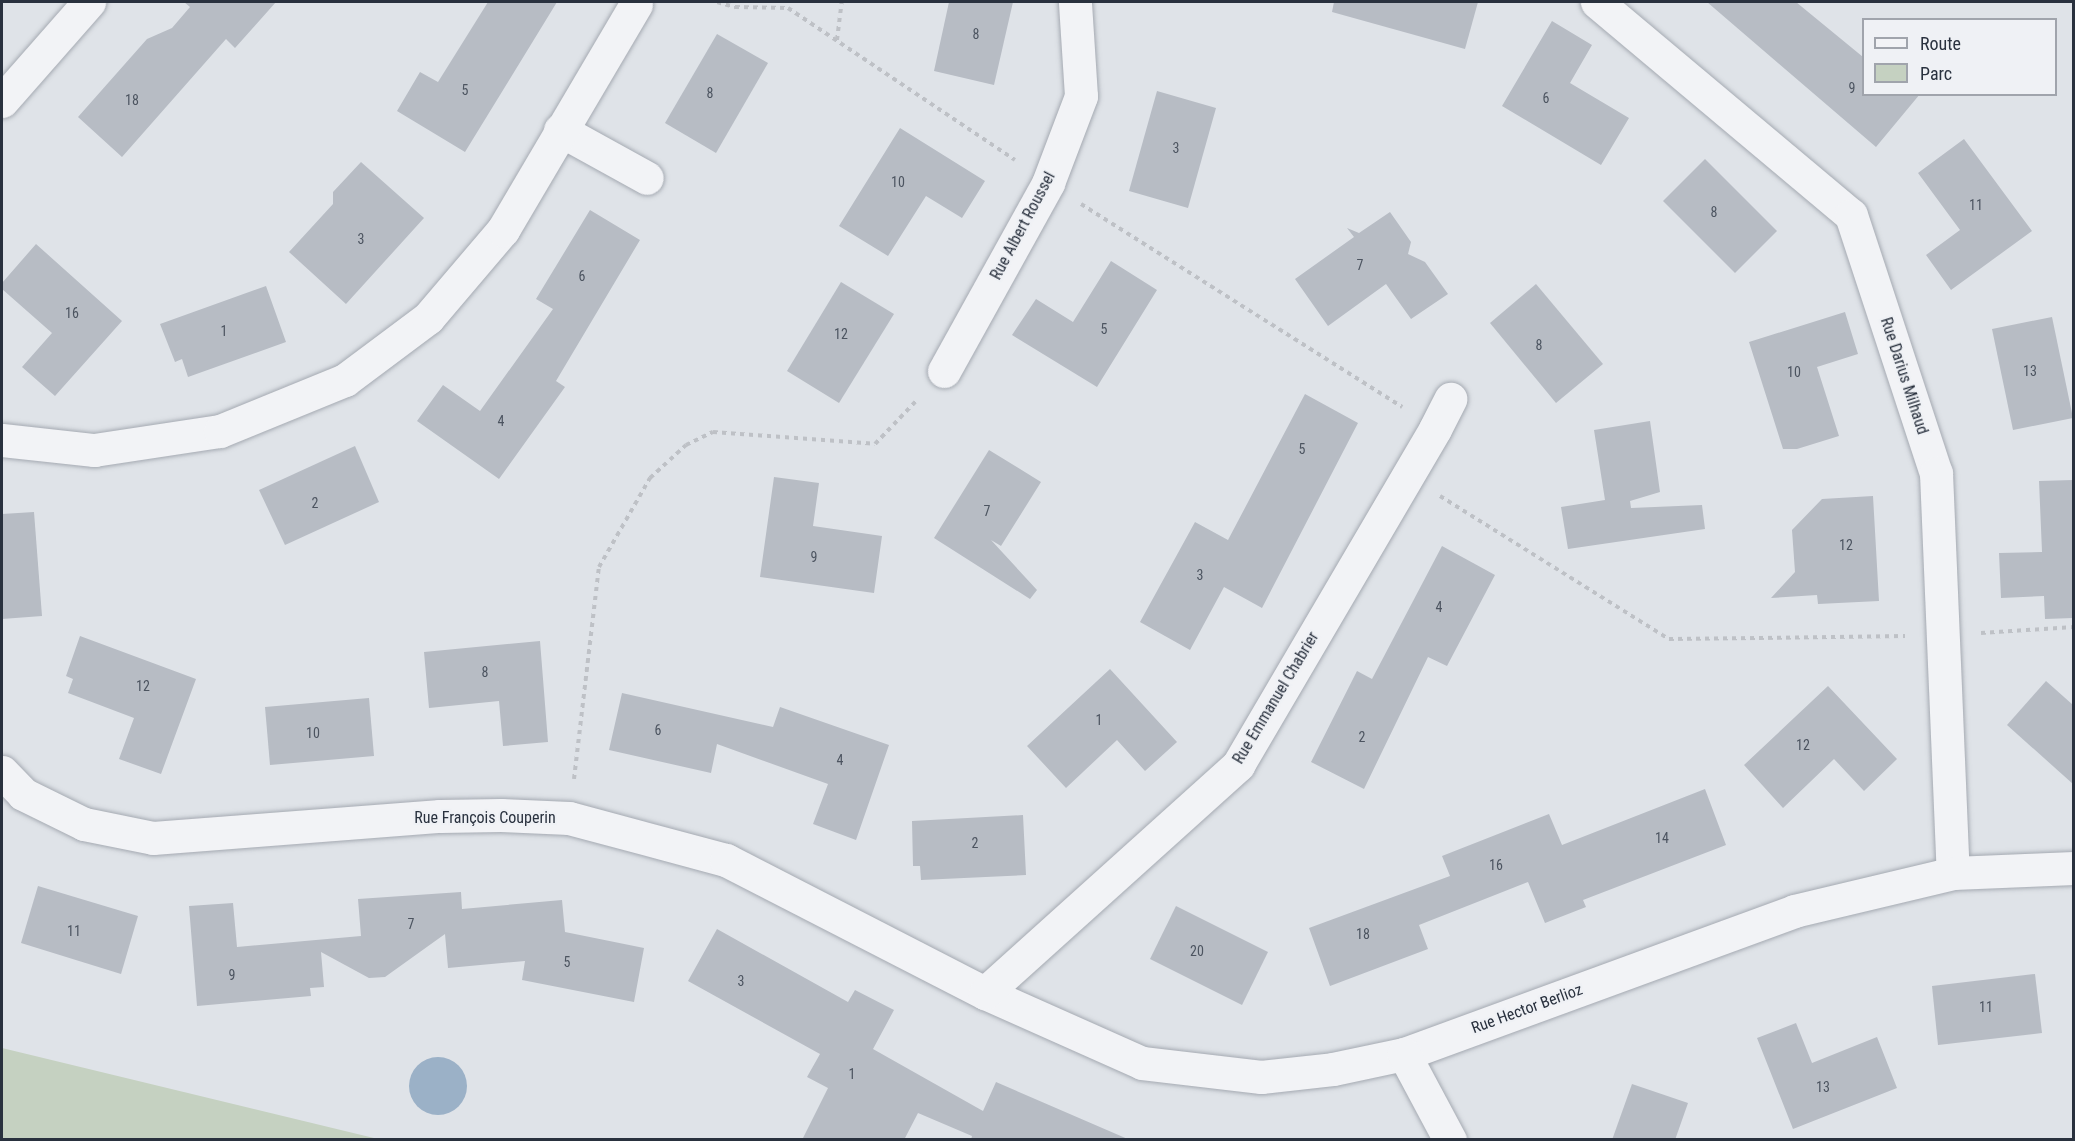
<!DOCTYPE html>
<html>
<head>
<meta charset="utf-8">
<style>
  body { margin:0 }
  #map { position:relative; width:2075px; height:1141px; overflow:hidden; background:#dfe3e8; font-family:"Roboto Condensed",sans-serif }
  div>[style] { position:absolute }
  .green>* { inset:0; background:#c5d1c1 }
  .water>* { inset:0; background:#9bb1c7 }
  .round { border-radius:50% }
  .building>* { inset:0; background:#b7bcc4 }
  .path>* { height:4px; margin-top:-2px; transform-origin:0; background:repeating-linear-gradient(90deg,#bec1c6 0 4.5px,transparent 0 9px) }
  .roads { filter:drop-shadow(0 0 2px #a5aab2) drop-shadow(0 0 2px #a5aab2) }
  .minor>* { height:33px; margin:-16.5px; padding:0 16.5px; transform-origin:16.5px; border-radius:16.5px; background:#f2f3f6 }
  span { translate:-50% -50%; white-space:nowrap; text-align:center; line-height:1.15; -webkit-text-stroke:4.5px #eff1f5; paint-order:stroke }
  .number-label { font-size:14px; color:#4c5460 }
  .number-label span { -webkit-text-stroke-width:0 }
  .street-label { font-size:16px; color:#29313e }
  .frame { position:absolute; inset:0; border:3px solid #29313e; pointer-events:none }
  .legend { position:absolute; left:1862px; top:18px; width:195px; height:78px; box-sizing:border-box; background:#eff1f5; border:2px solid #a0a4ac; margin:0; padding:8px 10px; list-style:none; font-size:18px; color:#29313e }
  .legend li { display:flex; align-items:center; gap:12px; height:30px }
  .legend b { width:30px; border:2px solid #a0a4ac }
</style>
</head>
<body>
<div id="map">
  <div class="green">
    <div style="clip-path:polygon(2px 1048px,378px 1139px,2px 1139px)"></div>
  </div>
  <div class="water">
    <div class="round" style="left:409px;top:1057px;width:58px;height:58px"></div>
  </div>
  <div class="building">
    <div style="clip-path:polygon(184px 2px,276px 2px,235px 48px,226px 39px,122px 157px,78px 117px,147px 39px,172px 28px,190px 7px)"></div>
    <div style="clip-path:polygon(488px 2px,557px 2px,465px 152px,397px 111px,420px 72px,438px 82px)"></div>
    <div style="clip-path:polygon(949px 2px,1013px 2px,994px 85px,934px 71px)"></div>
    <div style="clip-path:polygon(1334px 2px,1478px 2px,1465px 49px,1332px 12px)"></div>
    <div style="clip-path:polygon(1707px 2px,1796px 2px,1863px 57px,1863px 94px,1920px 94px,1876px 147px)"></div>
    <div style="clip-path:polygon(1552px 21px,1592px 45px,1570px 83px,1629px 118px,1601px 165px,1502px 106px)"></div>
    <div style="clip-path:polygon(717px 34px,768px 63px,716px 153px,665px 123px)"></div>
    <div style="clip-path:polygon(1157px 91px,1216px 108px,1188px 208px,1129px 191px)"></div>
    <div style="clip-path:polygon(900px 128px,985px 181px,962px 218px,926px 196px,888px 256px,839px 226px)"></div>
    <div style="clip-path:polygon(1964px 139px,2032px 231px,1951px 290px,1926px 255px,1960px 230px,1918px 173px)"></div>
    <div style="clip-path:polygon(1705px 159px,1777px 231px,1735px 273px,1663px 201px)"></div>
    <div style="clip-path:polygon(361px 162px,424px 218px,346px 304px,289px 252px,333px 204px,333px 192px)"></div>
    <div style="clip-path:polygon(590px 210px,640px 240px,556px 381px,565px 387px,499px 479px,417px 421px,443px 385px,480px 411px,553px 309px,536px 299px)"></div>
    <div style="clip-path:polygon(1390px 212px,1411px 242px,1408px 254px,1425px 262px,1448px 294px,1411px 319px,1386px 284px,1328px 326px,1295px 279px,1354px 237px,1347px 228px,1359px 233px)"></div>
    <div style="clip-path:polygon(36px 244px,122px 321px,55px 396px,22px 367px,52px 333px,2px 289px,2px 283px)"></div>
    <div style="clip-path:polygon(1111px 261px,1157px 290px,1097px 387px,1012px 335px,1036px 299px,1073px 322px)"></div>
    <div style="clip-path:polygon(841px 282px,894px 314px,839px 403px,787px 371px)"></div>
    <div style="clip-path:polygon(1536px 284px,1603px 364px,1556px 403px,1490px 323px)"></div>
    <div style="clip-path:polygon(266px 286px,286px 342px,188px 377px,182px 359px,175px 362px,160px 324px)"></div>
    <div style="clip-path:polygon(1845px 312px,1858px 354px,1817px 367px,1839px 436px,1797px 449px,1783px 449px,1749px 342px)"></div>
    <div style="clip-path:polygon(2052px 317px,2073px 418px,2013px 430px,1992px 329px)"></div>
    <div style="clip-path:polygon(1305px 394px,1358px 423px,1262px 608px,1224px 587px,1190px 650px,1140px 622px,1195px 522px,1228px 540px)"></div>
    <div style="clip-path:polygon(1650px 421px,1660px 492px,1630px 501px,1631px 508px,1702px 505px,1705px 529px,1568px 549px,1561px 507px,1605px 500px,1594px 430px)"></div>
    <div style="clip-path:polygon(355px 446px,379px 502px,285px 545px,259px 490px)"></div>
    <div style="clip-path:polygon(989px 450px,1041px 482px,1001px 546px,991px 540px,1037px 590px,1030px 599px,934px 538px)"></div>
    <div style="clip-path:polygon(774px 477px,819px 483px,813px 526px,882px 536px,874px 593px,760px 577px)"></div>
    <div style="clip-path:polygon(2073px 480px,2073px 618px,2045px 619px,2044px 596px,2001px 598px,1999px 553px,2042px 552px,2039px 481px)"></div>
    <div style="clip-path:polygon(1873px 496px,1879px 601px,1818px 604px,1817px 595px,1771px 598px,1795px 572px,1792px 530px,1822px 499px)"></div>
    <div style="clip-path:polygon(34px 512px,42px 616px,2px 619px,2px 514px)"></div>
    <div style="clip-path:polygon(1442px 546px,1495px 575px,1447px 666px,1428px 657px,1364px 789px,1311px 762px,1357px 671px,1372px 679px)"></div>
    <div style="clip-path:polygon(80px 636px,196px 679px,161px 774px,119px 759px,134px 718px,68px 693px,73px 679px,66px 676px)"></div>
    <div style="clip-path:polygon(540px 641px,548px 742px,503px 746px,499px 701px,429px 708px,424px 652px)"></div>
    <div style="clip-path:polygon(1110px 669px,1177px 742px,1145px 771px,1117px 740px,1066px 788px,1027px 746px)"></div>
    <div style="clip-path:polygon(2046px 681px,2073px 705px,2073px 784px,2007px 725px)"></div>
    <div style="clip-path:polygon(1828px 686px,1897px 759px,1864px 791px,1834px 759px,1783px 808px,1744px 765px)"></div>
    <div style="clip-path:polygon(622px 693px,773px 727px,780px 707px,889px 745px,856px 840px,813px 824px,828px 784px,717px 744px,711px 773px,609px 750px)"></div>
    <div style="clip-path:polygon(369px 698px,374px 756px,270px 765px,265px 707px)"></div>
    <div style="clip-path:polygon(1705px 789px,1726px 845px,1583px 900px,1586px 907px,1545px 923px,1528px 882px,1419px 925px,1428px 949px,1330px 986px,1309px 928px,1450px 876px,1442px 856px,1549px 814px,1562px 845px)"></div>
    <div style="clip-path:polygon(1023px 815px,1026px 875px,921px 880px,920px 866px,913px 866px,912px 821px)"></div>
    <div style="clip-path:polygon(38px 886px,138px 916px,121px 974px,21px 943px)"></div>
    <div style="clip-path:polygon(461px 892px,462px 909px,562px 900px,565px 932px,644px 948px,634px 1002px,522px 980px,525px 961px,448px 968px,445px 934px,385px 977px,369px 978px,321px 952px,324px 987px,310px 988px,311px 996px,197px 1006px,189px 906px,233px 903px,237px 947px,361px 936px,358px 899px)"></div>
    <div style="clip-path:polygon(1176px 906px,1268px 952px,1242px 1005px,1150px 959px)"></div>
    <div style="clip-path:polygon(717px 929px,848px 1002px,855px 990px,894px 1010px,873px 1049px,983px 1111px,996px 1082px,1130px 1140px,971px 1140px,972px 1136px,918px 1113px,904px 1140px,802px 1140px,828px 1088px,807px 1077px,820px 1054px,688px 981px)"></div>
    <div style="clip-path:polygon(2035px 974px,2042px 1033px,1938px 1045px,1932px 986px)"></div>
    <div style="clip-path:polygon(1796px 1023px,1812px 1063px,1877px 1037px,1897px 1088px,1793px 1129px,1757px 1038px)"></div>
    <div style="clip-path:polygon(1632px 1084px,1688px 1103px,1675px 1140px,1612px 1140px)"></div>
  </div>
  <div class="path">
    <div style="left:717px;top:2px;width:19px;rotate:16deg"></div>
    <div style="left:735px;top:7px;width:53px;rotate:1.1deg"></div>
    <div style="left:788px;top:8px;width:273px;rotate:33.8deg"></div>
    <div style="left:837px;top:40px;width:38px;rotate:-83deg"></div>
    <div style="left:1081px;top:204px;width:380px;rotate:32.3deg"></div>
    <div style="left:1440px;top:496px;width:270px;rotate:32deg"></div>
    <div style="left:1669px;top:639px;width:236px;rotate:-0.7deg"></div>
    <div style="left:1981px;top:633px;width:93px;rotate:-3.7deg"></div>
    <div style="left:574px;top:779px;width:213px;rotate:-83.3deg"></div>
    <div style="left:599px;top:567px;width:103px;rotate:-60.2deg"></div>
    <div style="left:650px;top:478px;width:49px;rotate:-42.5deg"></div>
    <div style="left:686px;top:445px;width:30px;rotate:-26deg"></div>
    <div style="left:713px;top:432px;width:162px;rotate:4.2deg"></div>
    <div style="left:875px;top:444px;width:62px;rotate:-46.3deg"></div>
  </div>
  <div class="roads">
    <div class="minor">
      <div style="left:1597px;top:2px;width:331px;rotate:40deg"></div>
      <div style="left:1851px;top:215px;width:272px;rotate:71.8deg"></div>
      <div style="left:1936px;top:473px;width:400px;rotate:87.6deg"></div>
      <div style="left:2px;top:101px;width:132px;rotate:-48.7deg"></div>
      <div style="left:560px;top:130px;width:99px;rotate:28.9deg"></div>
      <div style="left:944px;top:371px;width:215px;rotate:-61deg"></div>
      <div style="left:1048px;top:183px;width:93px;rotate:-69.2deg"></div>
      <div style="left:1081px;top:96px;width:94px;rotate:-93.7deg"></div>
      <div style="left:2px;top:440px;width:93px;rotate:6.2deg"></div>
      <div style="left:94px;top:450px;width:127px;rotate:-8.6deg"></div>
      <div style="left:220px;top:431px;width:135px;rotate:-22.2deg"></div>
      <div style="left:345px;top:380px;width:104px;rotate:-36.8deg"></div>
      <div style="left:428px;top:318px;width:116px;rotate:-49.6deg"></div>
      <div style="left:503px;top:230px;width:262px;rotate:-59.5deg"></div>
      <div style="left:2px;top:772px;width:30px;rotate:46deg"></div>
      <div style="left:23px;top:794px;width:68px;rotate:26.2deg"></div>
      <div style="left:84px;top:824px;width:70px;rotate:11.5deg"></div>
      <div style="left:153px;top:838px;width:288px;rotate:-4.4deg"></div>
      <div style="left:440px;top:816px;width:61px;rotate:-0.9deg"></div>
      <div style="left:501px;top:815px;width:68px;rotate:2.5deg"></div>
      <div style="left:569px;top:818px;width:163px;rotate:15deg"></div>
      <div style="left:726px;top:860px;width:291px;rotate:27.2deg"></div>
      <div style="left:985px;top:993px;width:172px;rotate:24deg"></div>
      <div style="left:1142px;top:1063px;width:120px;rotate:6.7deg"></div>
      <div style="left:1261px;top:1077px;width:72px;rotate:-6.3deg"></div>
      <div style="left:1333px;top:1069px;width:73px;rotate:-11.9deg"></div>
      <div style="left:1404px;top:1054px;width:415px;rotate:-20.1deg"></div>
      <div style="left:1794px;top:911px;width:163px;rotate:-13.4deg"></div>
      <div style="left:1953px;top:873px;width:121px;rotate:-2.4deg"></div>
      <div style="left:985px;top:993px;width:341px;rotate:-42deg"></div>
      <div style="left:1238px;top:765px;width:389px;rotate:-59.6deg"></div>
      <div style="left:1435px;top:429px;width:34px;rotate:-63deg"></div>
      <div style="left:1404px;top:1054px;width:98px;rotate:61.9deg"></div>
    </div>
  </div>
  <div class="number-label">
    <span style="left:976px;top:34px">8</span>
    <span style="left:1852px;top:88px">9</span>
    <span style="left:465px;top:90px">5</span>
    <span style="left:710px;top:93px">8</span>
    <span style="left:1546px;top:98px">6</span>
    <span style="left:132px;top:100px">18</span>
    <span style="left:1176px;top:148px">3</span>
    <span style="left:898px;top:182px">10</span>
    <span style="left:1976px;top:205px">11</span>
    <span style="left:1714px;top:212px">8</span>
    <span style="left:361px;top:239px">3</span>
    <span style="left:1360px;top:265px">7</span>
    <span style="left:582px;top:276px">6</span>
    <span style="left:72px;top:313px">16</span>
    <span style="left:1104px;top:329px">5</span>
    <span style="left:224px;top:331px">1</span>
    <span style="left:841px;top:334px">12</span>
    <span style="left:1539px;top:345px">8</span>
    <span style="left:2030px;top:371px">13</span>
    <span style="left:1794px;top:372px">10</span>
    <span style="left:501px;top:421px">4</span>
    <span style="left:1302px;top:449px">5</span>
    <span style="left:315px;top:503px">2</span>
    <span style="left:987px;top:511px">7</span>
    <span style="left:1846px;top:545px">12</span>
    <span style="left:814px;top:557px">9</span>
    <span style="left:1200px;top:575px">3</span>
    <span style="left:1439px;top:607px">4</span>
    <span style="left:485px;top:672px">8</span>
    <span style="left:143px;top:686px">12</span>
    <span style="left:1099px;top:720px">1</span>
    <span style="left:658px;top:730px">6</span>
    <span style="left:313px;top:733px">10</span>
    <span style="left:1362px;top:737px">2</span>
    <span style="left:1803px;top:745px">12</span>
    <span style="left:840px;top:760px">4</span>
    <span style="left:1662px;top:838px">14</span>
    <span style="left:975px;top:843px">2</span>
    <span style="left:1496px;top:865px">16</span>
    <span style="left:411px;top:924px">7</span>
    <span style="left:74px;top:931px">11</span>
    <span style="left:1363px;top:934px">18</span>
    <span style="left:1197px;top:951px">20</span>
    <span style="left:567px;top:962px">5</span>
    <span style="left:232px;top:975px">9</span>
    <span style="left:741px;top:981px">3</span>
    <span style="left:1986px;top:1007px">11</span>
    <span style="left:852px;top:1074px">1</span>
    <span style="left:1823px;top:1087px">13</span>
  </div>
  <div class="street-label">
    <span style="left:1023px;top:226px;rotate:-62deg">Rue Albert Roussel</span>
    <span style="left:1904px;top:376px;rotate:72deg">Rue Darius Milhaud</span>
    <span style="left:1276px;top:698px;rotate:-59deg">Rue Emmanuel Chabrier</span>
    <span style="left:485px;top:818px">Rue François Couperin</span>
    <span style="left:1527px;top:1009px;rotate:-20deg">Rue Hector Berlioz</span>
  </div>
  <div class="frame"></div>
  <ul class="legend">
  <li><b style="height:8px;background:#f2f3f6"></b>Route</li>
  <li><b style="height:16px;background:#c5d1c1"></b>Parc</li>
  </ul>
</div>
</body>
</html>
